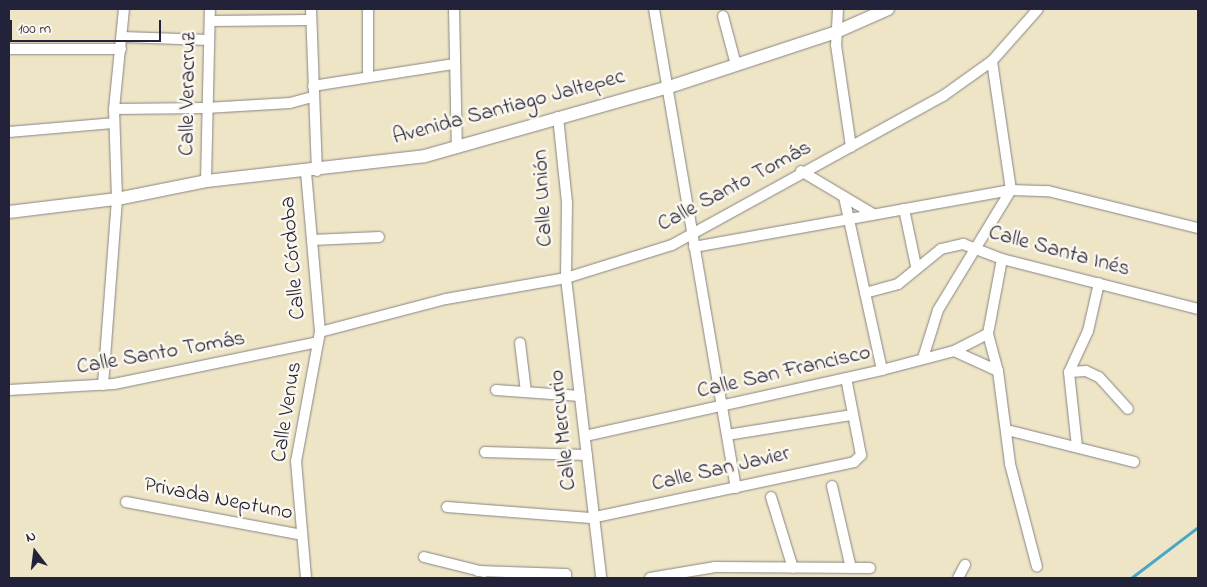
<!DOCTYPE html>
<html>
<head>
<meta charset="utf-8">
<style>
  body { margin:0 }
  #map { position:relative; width:1207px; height:587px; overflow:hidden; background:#eee5c7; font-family:"Indie Flower",sans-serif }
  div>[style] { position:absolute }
  .stream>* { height:3px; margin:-1.5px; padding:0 1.5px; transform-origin:1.5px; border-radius:1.5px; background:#4aa6c8 }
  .roads { filter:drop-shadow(0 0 1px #888481) drop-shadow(0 0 1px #888481) }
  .minor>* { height:10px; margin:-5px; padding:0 5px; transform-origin:5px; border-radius:5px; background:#fff }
  .tertiary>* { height:12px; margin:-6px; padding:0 6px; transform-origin:6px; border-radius:6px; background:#fff }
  span { translate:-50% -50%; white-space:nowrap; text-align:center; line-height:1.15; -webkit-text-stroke:5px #fbf7ec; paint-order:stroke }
  .street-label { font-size:22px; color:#22223b }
  .frame { position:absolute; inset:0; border:10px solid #22223b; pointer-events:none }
  .north { position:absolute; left:10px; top:527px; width:50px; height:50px; -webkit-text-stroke:4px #fbf7ec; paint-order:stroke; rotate:345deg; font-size:14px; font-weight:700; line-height:20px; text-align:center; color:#22223b }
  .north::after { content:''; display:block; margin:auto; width:18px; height:22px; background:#22223b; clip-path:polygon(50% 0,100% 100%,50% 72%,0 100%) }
  .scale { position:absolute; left:10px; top:20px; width:151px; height:22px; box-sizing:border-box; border:2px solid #22223b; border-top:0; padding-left:6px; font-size:15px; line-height:18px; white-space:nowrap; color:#22223b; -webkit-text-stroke:4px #fbf7ec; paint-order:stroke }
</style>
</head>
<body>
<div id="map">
  <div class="stream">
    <div style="left:1131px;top:578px;width:84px;rotate:-37.3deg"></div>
  </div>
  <div class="roads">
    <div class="minor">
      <div style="left:311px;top:9px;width:162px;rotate:87.9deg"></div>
      <div style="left:454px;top:9px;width:138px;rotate:88.8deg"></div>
      <div style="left:654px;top:9px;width:486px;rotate:80.3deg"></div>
      <div style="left:838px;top:9px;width:36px;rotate:93deg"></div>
      <div style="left:836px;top:45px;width:103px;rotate:81.6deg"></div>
      <div style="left:723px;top:16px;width:51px;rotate:75.1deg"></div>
      <div style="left:210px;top:21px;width:100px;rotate:-0.6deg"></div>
      <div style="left:122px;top:37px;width:87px;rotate:2deg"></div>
      <div style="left:9px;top:49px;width:112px"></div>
      <div style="left:368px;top:77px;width:68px;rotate:-90deg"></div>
      <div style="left:313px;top:86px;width:143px;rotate:-8.9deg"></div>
      <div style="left:114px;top:109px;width:92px;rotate:-0.6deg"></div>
      <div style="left:206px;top:108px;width:84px;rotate:-3.4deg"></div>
      <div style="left:290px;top:103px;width:24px;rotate:-15deg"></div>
      <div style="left:558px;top:117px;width:86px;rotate:84deg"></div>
      <div style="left:567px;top:203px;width:75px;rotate:90.8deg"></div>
      <div style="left:566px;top:278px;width:302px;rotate:83.3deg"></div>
      <div style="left:9px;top:132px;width:104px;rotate:-4.9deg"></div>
      <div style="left:801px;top:171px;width:84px;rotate:30.8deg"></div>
      <div style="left:306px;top:172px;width:161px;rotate:85deg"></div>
      <div style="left:320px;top:332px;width:131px;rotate:100.5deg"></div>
      <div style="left:296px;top:461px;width:117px;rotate:85.1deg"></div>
      <div style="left:206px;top:181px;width:172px;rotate:-88.7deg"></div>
      <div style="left:844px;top:197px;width:177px;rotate:77.6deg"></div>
      <div style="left:904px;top:209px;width:58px;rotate:78.1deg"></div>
      <div style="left:312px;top:240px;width:67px;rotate:-2.6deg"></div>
      <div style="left:694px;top:247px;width:322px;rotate:-10.2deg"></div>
      <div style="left:1011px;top:190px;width:37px;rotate:2deg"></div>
      <div style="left:1048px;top:191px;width:154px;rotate:13.9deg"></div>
      <div style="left:1002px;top:259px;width:76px;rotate:100.6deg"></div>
      <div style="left:988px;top:334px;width:38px;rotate:75deg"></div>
      <div style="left:998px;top:371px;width:94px;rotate:82.6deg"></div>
      <div style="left:1010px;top:464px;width:106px;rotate:75.3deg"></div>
      <div style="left:865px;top:293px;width:34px;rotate:-15deg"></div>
      <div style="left:898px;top:284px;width:55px;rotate:-39.1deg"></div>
      <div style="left:941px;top:249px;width:23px;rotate:-13deg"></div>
      <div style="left:963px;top:244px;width:42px;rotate:21deg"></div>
      <div style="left:1002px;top:259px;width:202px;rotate:14.3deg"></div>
      <div style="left:320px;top:332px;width:130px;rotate:-14.7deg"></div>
      <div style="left:446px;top:299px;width:122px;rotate:-9.9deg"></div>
      <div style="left:566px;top:278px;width:111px;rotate:-17.3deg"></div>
      <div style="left:672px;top:245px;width:309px;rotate:-28.8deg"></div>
      <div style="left:943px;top:96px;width:60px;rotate:-35.5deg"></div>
      <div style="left:992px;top:61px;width:69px;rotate:-48.5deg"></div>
      <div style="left:520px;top:343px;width:49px;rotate:83deg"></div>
      <div style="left:954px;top:351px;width:48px;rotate:24.4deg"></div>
      <div style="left:923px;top:358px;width:50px;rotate:-72.6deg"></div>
      <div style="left:938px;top:310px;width:140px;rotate:-58.7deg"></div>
      <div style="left:1011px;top:190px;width:130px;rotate:-98.4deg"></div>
      <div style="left:1069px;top:372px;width:17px;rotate:-3deg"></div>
      <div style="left:1086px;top:371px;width:14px;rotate:25deg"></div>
      <div style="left:1099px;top:377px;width:43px;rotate:47.8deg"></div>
      <div style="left:103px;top:385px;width:187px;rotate:-85.7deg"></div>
      <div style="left:117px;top:199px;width:90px;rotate:-91.9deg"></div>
      <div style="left:114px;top:109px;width:100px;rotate:-84.3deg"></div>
      <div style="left:9px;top:390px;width:105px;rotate:-3.3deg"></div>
      <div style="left:114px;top:384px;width:208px;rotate:-11.6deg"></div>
      <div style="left:496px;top:390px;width:84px;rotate:4.1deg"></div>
      <div style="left:1007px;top:430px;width:131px;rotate:14.1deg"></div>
      <div style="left:727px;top:435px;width:127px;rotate:-9.1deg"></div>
      <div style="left:585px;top:436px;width:304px;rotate:-12.5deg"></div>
      <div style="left:882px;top:370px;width:74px;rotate:-14.8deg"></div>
      <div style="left:954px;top:351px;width:38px;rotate:-27deg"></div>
      <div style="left:1077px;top:447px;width:75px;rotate:-96.1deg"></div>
      <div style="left:1069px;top:372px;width:45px;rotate:-65.1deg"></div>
      <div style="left:1088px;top:331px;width:49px;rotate:-77.1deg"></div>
      <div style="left:485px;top:452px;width:102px;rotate:1.7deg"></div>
      <div style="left:832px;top:486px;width:84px;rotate:77deg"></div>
      <div style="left:771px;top:497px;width:74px;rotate:72.8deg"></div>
      <div style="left:126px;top:502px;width:179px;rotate:10.6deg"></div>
      <div style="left:447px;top:507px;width:144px;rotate:4.4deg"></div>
      <div style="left:591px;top:518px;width:269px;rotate:-12deg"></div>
      <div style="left:854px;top:462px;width:10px;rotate:-45deg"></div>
      <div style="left:861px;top:455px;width:78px;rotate:-101deg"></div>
      <div style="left:424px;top:557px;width:62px;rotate:14deg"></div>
      <div style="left:478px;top:571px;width:88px;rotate:2deg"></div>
      <div style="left:566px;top:574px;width:4px;rotate:90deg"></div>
      <div style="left:650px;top:578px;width:66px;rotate:-9.6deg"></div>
      <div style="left:715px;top:567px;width:155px;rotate:0.4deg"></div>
      <div style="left:958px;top:578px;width:15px;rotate:-62deg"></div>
    </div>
    <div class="tertiary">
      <div style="left:9px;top:212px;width:109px;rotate:-6.9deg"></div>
      <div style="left:117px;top:199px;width:91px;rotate:-11.4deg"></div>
      <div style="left:206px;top:181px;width:220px;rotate:-6.5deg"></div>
      <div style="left:425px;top:156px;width:250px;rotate:-15.8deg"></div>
      <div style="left:666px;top:88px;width:179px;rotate:-18.2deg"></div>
      <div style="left:836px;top:32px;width:57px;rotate:-23.9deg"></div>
    </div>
  </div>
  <div class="street-label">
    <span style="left:189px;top:94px;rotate:-89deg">Calle Veracruz</span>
    <span style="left:509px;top:108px;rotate:-15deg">Avenida Santiago Jaltepec</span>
    <span style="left:735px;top:187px;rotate:-28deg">Calle Santo Tomás</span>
    <span style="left:544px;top:198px;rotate:-93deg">Calle Unión</span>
    <span style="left:1059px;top:252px;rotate:15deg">Calle Santa Inés</span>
    <span style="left:294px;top:258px;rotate:-95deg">Calle Córdoba</span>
    <span style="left:161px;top:354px;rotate:-10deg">Calle Santo Tomás</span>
    <span style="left:784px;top:373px;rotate:-13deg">Calle San Francisco</span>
    <span style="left:288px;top:412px;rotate:-81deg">Calle Venus</span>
    <span style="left:564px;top:430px;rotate:-96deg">Calle Mercurio</span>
    <span style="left:721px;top:470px;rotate:-13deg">Calle San Javier</span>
    <span style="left:218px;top:500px;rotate:11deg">Privada Neptuno</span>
  </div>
  <div class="frame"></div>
  <div class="north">N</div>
  <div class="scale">100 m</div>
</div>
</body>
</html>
